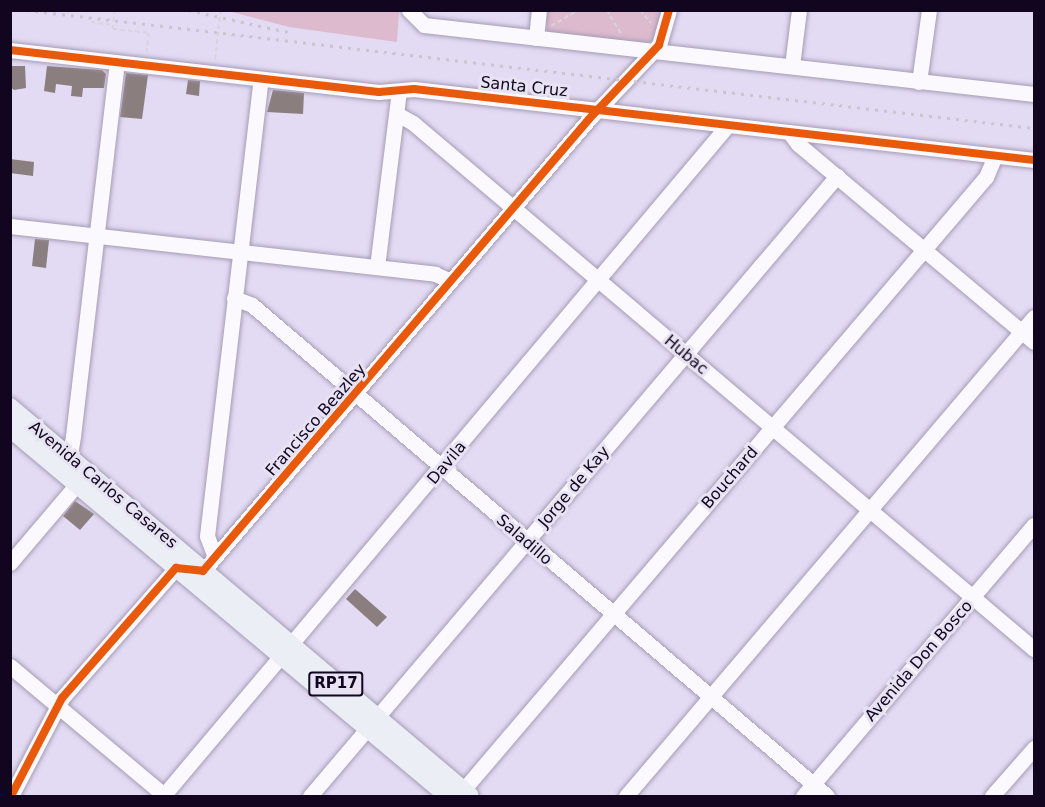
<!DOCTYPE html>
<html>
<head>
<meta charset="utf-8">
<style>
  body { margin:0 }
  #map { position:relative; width:1045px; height:807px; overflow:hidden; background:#e3daf4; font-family:"DejaVu Sans",sans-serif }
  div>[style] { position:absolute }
  .green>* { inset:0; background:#ddbace }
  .building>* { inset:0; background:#8b7e7f }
  .path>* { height:1.5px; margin-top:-0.75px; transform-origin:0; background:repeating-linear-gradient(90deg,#d7d4dc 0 4.5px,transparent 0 7.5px) }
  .roads { filter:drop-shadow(0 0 2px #a59cb5) drop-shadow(0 0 2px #a59cb5) }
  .minor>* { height:15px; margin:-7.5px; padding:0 7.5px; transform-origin:7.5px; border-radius:7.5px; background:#fbf9fd }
  .major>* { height:18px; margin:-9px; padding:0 9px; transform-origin:9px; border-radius:9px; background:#eceef5 }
  .rail>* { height:3px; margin-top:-1.5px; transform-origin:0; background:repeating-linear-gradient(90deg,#cac6ce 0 3px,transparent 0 9px) }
  .cycleway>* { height:8px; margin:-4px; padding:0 4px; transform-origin:4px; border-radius:4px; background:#e8590c }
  span { translate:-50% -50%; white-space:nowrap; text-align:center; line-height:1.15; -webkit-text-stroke:6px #e8e3f3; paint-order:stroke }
  .shield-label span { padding:2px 4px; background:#e8e3f3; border:2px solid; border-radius:4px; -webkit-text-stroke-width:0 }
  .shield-label { font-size:15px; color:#11051f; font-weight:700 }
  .street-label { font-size:16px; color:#11051f }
  .frame { position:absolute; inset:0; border:12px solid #11051f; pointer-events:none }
</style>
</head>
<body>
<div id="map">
  <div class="green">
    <div style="clip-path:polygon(224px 10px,399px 10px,399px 11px,397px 42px,289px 27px)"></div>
    <div style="clip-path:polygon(546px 11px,663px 11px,660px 33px,647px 44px,547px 32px)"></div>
  </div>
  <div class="building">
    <div style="clip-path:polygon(10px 66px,25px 66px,26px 88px,14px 90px,10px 87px)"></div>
    <div style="clip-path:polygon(47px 66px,102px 70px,106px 74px,104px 88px,83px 88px,82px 97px,71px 96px,72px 86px,56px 84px,55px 93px,44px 91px)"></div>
    <div style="clip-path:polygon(126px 73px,148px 75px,142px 119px,120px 117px)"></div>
    <div style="clip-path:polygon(188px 80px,200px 81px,199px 96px,186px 94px)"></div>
    <div style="clip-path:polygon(273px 90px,304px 93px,303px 114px,267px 112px)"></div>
    <div style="clip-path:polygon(10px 159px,34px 162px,33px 176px,10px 173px)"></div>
    <div style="clip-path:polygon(35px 239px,49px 240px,46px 268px,32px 266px)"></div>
    <div style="clip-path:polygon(75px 501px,94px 514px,80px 530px,63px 516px)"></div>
    <div style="clip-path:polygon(355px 589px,387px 617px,377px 627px,346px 599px)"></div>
  </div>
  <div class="path">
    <div style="left:115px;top:10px;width:19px;rotate:96deg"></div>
    <div style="left:113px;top:29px;width:36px;rotate:6deg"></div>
    <div style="left:149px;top:33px;width:20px;rotate:96deg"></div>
    <div style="left:607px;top:10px;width:29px;rotate:59deg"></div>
    <div style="left:640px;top:10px;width:17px;rotate:50deg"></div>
    <div style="left:91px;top:22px;width:21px;rotate:8deg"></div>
    <div style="left:551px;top:26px;width:32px;rotate:-30deg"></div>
    <div style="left:215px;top:59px;width:47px;rotate:-83.9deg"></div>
    <div style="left:220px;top:12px;width:5px;rotate:-158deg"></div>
  </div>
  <div class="roads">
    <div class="minor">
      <div style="left:409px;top:10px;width:21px;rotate:45deg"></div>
      <div style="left:424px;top:25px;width:614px;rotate:6.45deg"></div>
      <div style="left:536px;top:38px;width:28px;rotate:-84deg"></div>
      <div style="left:10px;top:50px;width:371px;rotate:6.5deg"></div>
      <div style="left:379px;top:92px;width:35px;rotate:-5deg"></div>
      <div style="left:414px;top:89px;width:624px;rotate:6.53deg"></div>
      <div style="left:792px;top:66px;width:56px;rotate:-82.9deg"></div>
      <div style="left:919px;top:82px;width:73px;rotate:-82.1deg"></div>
      <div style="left:397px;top:114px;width:18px;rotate:29deg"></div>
      <div style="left:413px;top:123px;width:814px;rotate:40.27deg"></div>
      <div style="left:789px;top:132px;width:15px;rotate:53deg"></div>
      <div style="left:798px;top:144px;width:308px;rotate:40deg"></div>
      <div style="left:10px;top:226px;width:428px;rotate:6.4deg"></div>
      <div style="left:435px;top:274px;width:17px;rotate:24deg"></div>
      <div style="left:377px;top:267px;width:177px;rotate:-82.9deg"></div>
      <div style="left:234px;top:298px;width:19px;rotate:21deg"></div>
      <div style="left:252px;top:305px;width:756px;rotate:40.49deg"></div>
      <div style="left:62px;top:462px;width:11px;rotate:-41deg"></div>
      <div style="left:70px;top:455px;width:19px;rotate:-81deg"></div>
      <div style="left:73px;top:436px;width:376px;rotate:-83.3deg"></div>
      <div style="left:215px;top:557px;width:22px;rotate:-111deg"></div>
      <div style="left:207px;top:536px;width:460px;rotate:-83.3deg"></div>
      <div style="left:10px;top:563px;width:113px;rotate:-49.7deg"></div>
      <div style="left:10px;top:666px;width:202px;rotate:40deg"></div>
      <div style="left:11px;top:796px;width:110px;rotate:-62.5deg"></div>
      <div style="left:62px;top:698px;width:173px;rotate:-48.8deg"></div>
      <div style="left:176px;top:568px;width:27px;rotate:6deg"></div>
      <div style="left:203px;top:571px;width:594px;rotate:-49.5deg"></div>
      <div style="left:589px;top:119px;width:102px;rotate:-46.6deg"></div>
      <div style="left:659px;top:45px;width:36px;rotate:-74deg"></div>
      <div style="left:163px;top:796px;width:876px;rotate:-49.91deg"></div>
      <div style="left:310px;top:796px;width:814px;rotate:-49.64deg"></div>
      <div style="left:458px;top:796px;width:814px;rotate:-49.54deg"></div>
      <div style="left:986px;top:177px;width:23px;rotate:-67deg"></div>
      <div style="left:626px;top:796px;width:629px;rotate:-49.58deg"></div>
      <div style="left:803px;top:796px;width:356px;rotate:-49.6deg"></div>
      <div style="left:992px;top:796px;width:64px;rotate:-48.8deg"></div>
    </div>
    <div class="major">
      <div style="left:10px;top:407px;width:602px;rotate:40.22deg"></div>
      <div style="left:10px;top:428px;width:572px;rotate:40.04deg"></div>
    </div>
  </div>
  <div class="rail">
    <div style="left:26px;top:10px;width:1015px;rotate:6.68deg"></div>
    <div style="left:188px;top:10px;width:107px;rotate:12.4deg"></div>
  </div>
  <div class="cycleway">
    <div style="left:10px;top:50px;width:371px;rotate:6.5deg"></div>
    <div style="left:379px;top:92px;width:35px;rotate:-5deg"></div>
    <div style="left:414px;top:89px;width:624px;rotate:6.53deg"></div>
    <div style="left:11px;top:796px;width:110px;rotate:-62.5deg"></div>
    <div style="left:62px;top:698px;width:173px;rotate:-48.8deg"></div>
    <div style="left:176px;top:568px;width:27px;rotate:6deg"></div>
    <div style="left:203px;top:571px;width:594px;rotate:-49.5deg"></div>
    <div style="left:589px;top:119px;width:102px;rotate:-46.6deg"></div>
    <div style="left:659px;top:45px;width:36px;rotate:-74deg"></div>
  </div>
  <div class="shield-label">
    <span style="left:336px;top:684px">RP17</span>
  </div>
  <div class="street-label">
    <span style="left:524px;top:87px;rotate:6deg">Santa Cruz</span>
    <span style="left:686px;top:355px;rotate:40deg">Hubac</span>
    <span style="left:316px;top:420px;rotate:-49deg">Francisco Beazley</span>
    <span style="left:447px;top:463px;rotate:-50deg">Davila</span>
    <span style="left:730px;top:478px;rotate:-49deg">Bouchard</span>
    <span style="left:103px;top:485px;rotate:40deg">Avenida Carlos Casares</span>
    <span style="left:574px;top:487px;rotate:-50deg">Jorge de Kay</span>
    <span style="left:524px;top:540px;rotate:41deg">Saladillo</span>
    <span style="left:919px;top:661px;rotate:-49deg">Avenida Don Bosco</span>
  </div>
  <div class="frame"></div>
</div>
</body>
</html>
